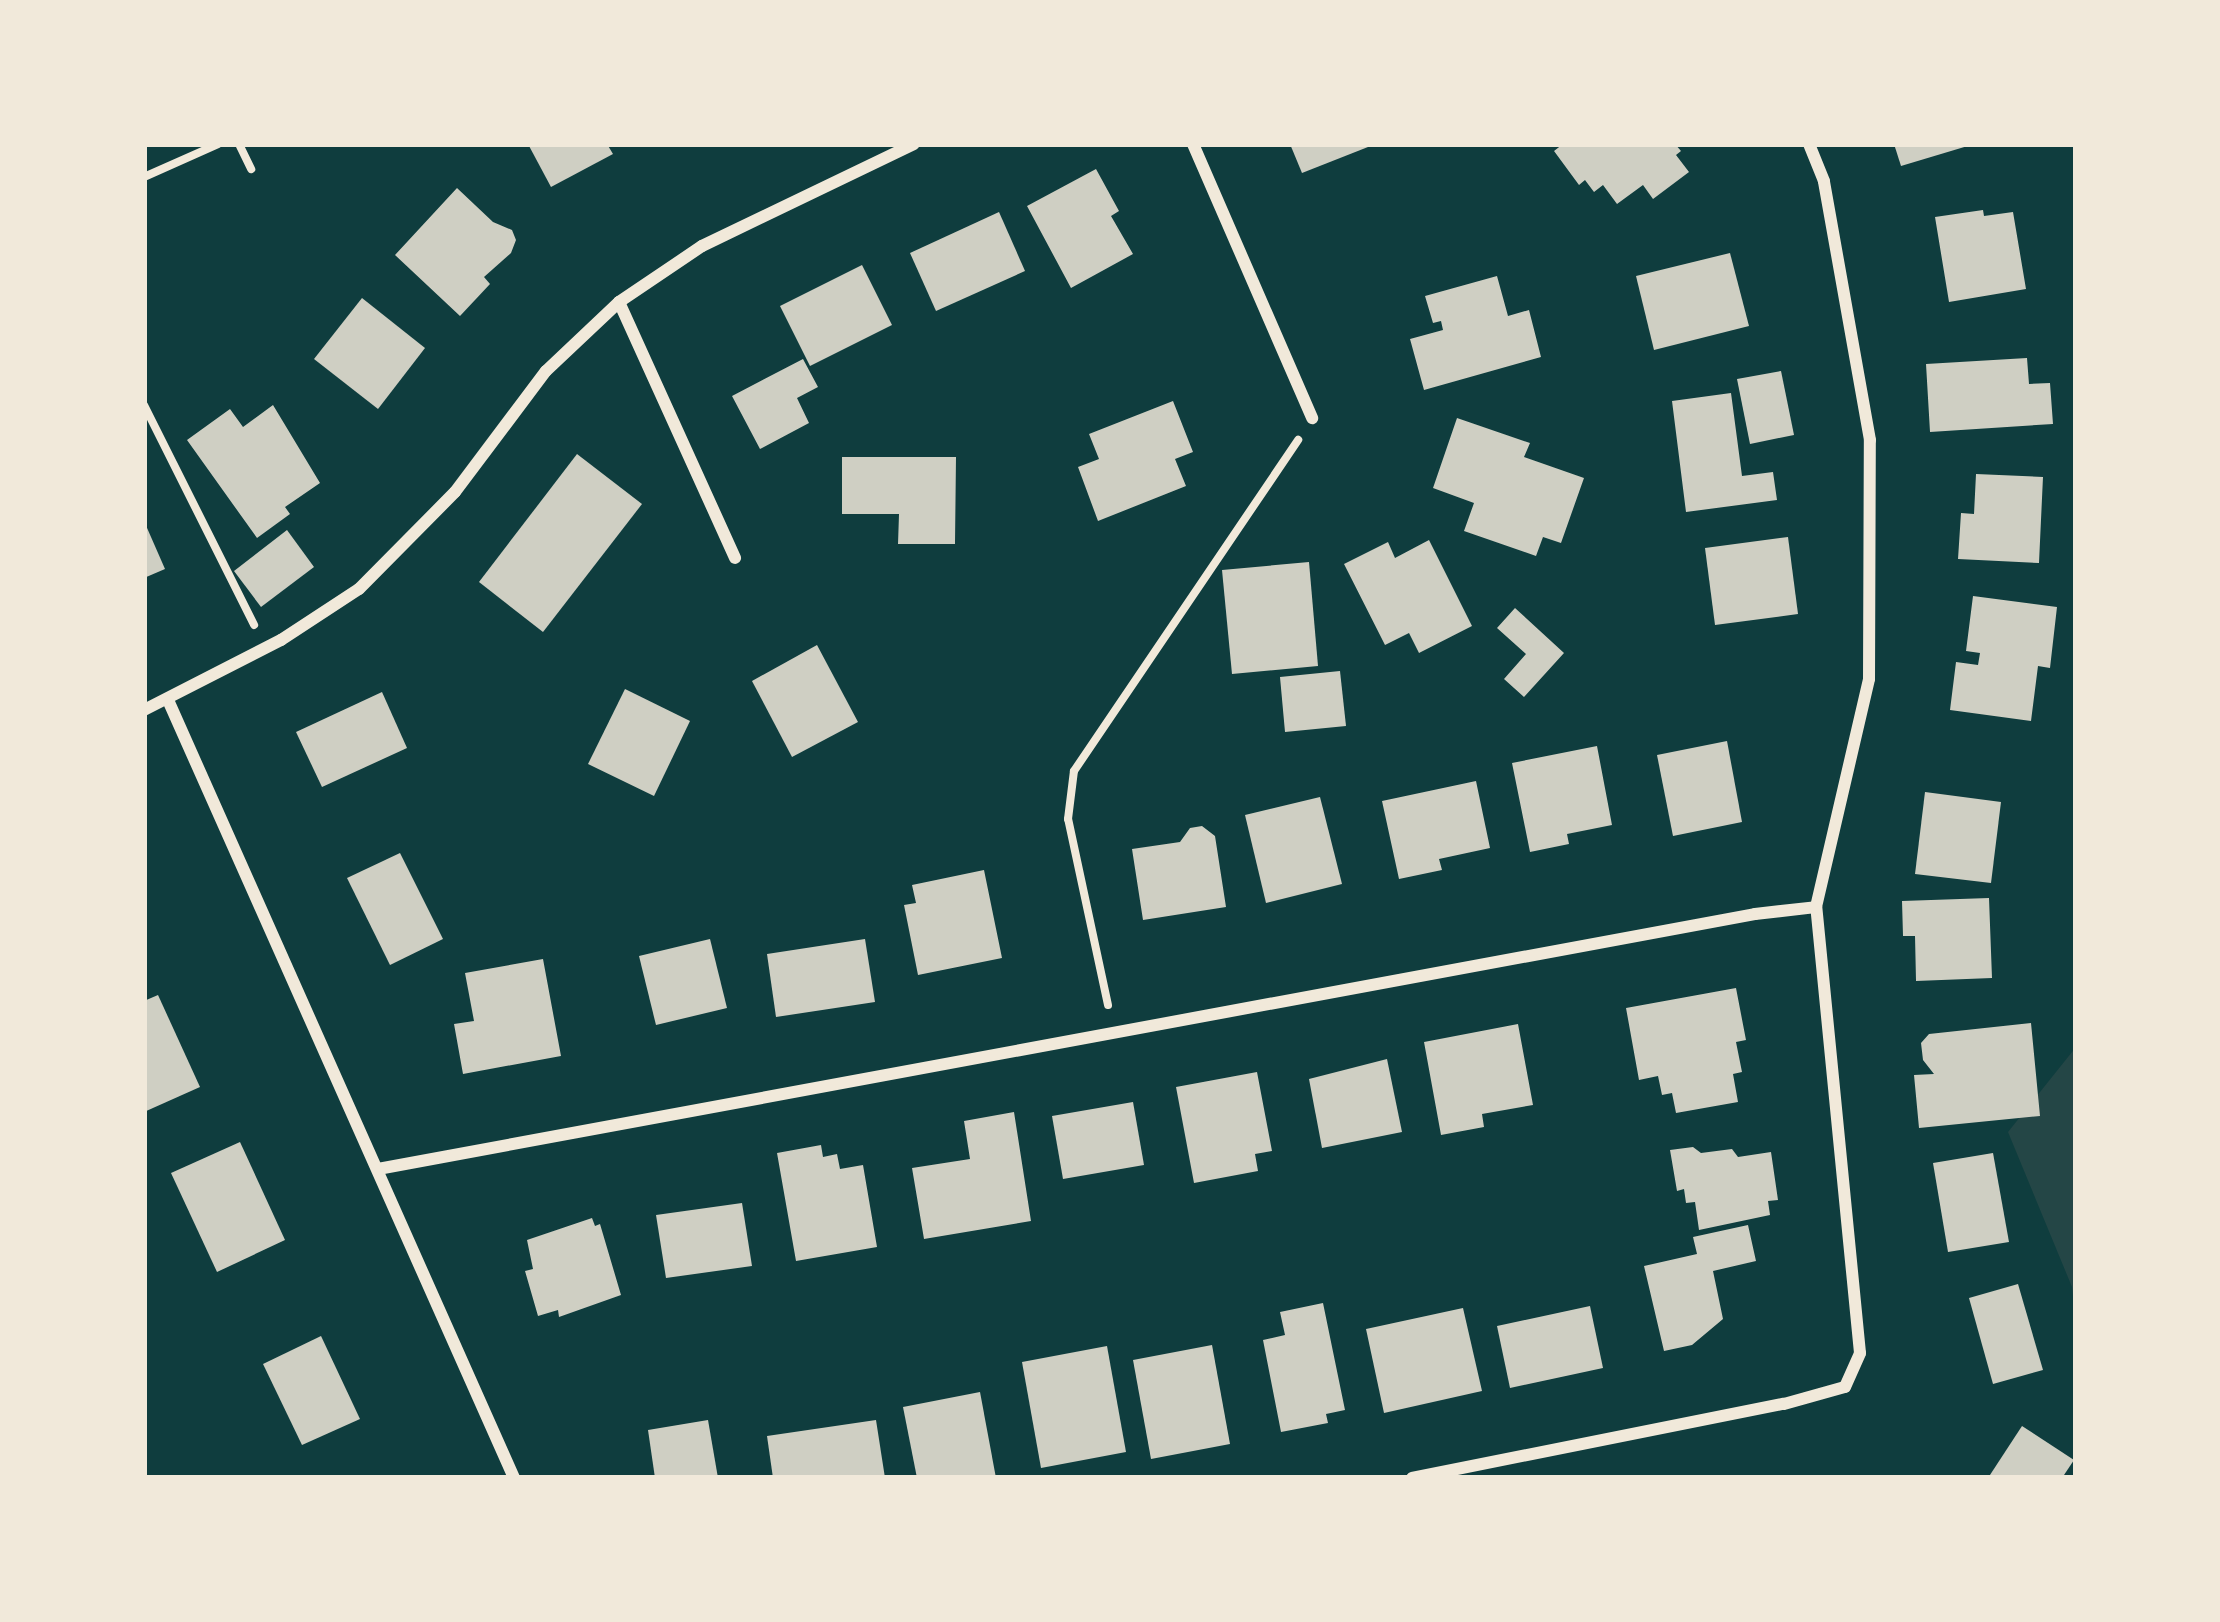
<!DOCTYPE html>
<html>
<head>
<meta charset="utf-8">
<style>
  body { margin:0 }
  #map { position:relative; width:2220px; height:1622px; overflow:hidden; background:#0f3d3e; font-family:Commissioner,sans-serif }
  div>[style] { position:absolute }
  .green>* { inset:0; background:#244646 }
  .building>* { inset:0; background:#cfcfc3 }
  .path>* { height:8px; margin:-4px; padding:0 4px; transform-origin:4px; border-radius:4px; background:#f1e9da }
  .minor>* { height:12px; margin:-6px; padding:0 6px; transform-origin:6px; border-radius:6px; background:#f1e9da }
  span { translate:-50% -50%; white-space:nowrap; text-align:center; line-height:1.15; -webkit-text-stroke:12px #f1e9da; paint-order:stroke }
  .frame { position:absolute; inset:0; border:147px solid #f1e9da; pointer-events:none }
</style>
</head>
<body>
<div id="map">
  <div class="green">
    <div style="clip-path:polygon(2076px 1047px,2076px 1325px,2072px 1287px,2008px 1132px)"></div>
  </div>
  <div class="building">
    <div style="clip-path:polygon(528px 144px,607px 144px,613px 154px,551px 187px)"></div>
    <div style="clip-path:polygon(1290px 144px,1366px 144px,1368px 147px,1302px 173px)"></div>
    <div style="clip-path:polygon(1563px 144px,1675px 144px,1681px 151px,1676px 155px,1689px 172px,1653px 199px,1643px 185px,1617px 204px,1603px 185px,1594px 192px,1585px 180px,1579px 185px,1554px 151px)"></div>
    <div style="clip-path:polygon(1894px 144px,1971px 144px,1971px 145px,1901px 166px)"></div>
    <div style="clip-path:polygon(1096px 169px,1119px 211px,1111px 216px,1133px 254px,1071px 288px,1027px 206px)"></div>
    <div style="clip-path:polygon(457px 188px,493px 222px,512px 230px,516px 240px,511px 253px,484px 277px,490px 284px,460px 316px,395px 255px)"></div>
    <div style="clip-path:polygon(1983px 210px,1984px 216px,2013px 212px,2026px 289px,1949px 302px,1935px 217px)"></div>
    <div style="clip-path:polygon(999px 212px,1025px 271px,936px 311px,910px 253px)"></div>
    <div style="clip-path:polygon(1730px 253px,1749px 326px,1654px 350px,1636px 276px)"></div>
    <div style="clip-path:polygon(862px 265px,892px 325px,810px 366px,780px 306px)"></div>
    <div style="clip-path:polygon(1497px 276px,1508px 316px,1529px 310px,1541px 357px,1424px 390px,1410px 339px,1443px 330px,1441px 321px,1433px 323px,1425px 296px)"></div>
    <div style="clip-path:polygon(362px 298px,425px 348px,378px 409px,314px 359px)"></div>
    <div style="clip-path:polygon(2027px 358px,2029px 384px,2050px 383px,2053px 424px,1930px 432px,1926px 364px)"></div>
    <div style="clip-path:polygon(803px 359px,818px 387px,797px 398px,809px 423px,760px 449px,732px 396px)"></div>
    <div style="clip-path:polygon(1781px 371px,1794px 435px,1750px 444px,1737px 379px)"></div>
    <div style="clip-path:polygon(1731px 393px,1742px 476px,1773px 472px,1777px 500px,1686px 512px,1672px 401px)"></div>
    <div style="clip-path:polygon(1173px 401px,1193px 452px,1175px 459px,1186px 486px,1098px 521px,1078px 467px,1099px 459px,1089px 434px)"></div>
    <div style="clip-path:polygon(273px 405px,320px 483px,285px 507px,290px 514px,257px 538px,187px 440px,230px 409px,243px 427px)"></div>
    <div style="clip-path:polygon(1457px 418px,1530px 443px,1524px 457px,1584px 478px,1561px 543px,1543px 537px,1536px 556px,1464px 531px,1474px 503px,1433px 488px)"></div>
    <div style="clip-path:polygon(577px 454px,642px 504px,543px 632px,479px 582px)"></div>
    <div style="clip-path:polygon(842px 457px,956px 457px,955px 544px,898px 544px,899px 514px,842px 514px)"></div>
    <div style="clip-path:polygon(1976px 474px,2043px 477px,2039px 563px,1958px 559px,1961px 513px,1974px 514px)"></div>
    <div style="clip-path:polygon(144px 521px,165px 569px,144px 578px)"></div>
    <div style="clip-path:polygon(287px 530px,314px 567px,261px 607px,234px 571px)"></div>
    <div style="clip-path:polygon(1788px 537px,1798px 614px,1715px 625px,1705px 548px)"></div>
    <div style="clip-path:polygon(1429px 540px,1472px 626px,1419px 653px,1409px 633px,1385px 645px,1344px 564px,1388px 542px,1395px 558px)"></div>
    <div style="clip-path:polygon(1309px 562px,1318px 666px,1232px 674px,1222px 570px)"></div>
    <div style="clip-path:polygon(1973px 596px,2057px 607px,2050px 668px,2038px 666px,2031px 721px,1950px 710px,1956px 662px,1978px 665px,1980px 653px,1966px 651px)"></div>
    <div style="clip-path:polygon(1515px 608px,1564px 653px,1524px 697px,1504px 679px,1526px 654px,1497px 628px)"></div>
    <div style="clip-path:polygon(817px 645px,858px 722px,792px 757px,752px 681px)"></div>
    <div style="clip-path:polygon(1340px 671px,1346px 726px,1285px 732px,1280px 677px)"></div>
    <div style="clip-path:polygon(625px 689px,690px 721px,654px 796px,588px 764px)"></div>
    <div style="clip-path:polygon(382px 692px,407px 748px,322px 787px,296px 732px)"></div>
    <div style="clip-path:polygon(1727px 741px,1742px 822px,1673px 836px,1657px 755px)"></div>
    <div style="clip-path:polygon(1597px 746px,1612px 825px,1567px 834px,1569px 844px,1530px 852px,1512px 763px)"></div>
    <div style="clip-path:polygon(1476px 781px,1490px 848px,1439px 859px,1442px 870px,1399px 879px,1382px 801px)"></div>
    <div style="clip-path:polygon(1925px 792px,2001px 802px,1991px 883px,1915px 874px)"></div>
    <div style="clip-path:polygon(1320px 797px,1342px 884px,1266px 903px,1245px 815px)"></div>
    <div style="clip-path:polygon(1202px 826px,1215px 836px,1226px 907px,1143px 920px,1132px 849px,1180px 842px,1190px 828px)"></div>
    <div style="clip-path:polygon(400px 853px,443px 939px,390px 965px,347px 878px)"></div>
    <div style="clip-path:polygon(984px 870px,1002px 958px,918px 975px,904px 905px,916px 903px,912px 885px)"></div>
    <div style="clip-path:polygon(1989px 898px,1992px 978px,1916px 981px,1915px 936px,1903px 936px,1902px 901px)"></div>
    <div style="clip-path:polygon(710px 939px,727px 1008px,656px 1025px,639px 956px)"></div>
    <div style="clip-path:polygon(865px 939px,875px 1002px,776px 1017px,767px 954px)"></div>
    <div style="clip-path:polygon(543px 959px,561px 1056px,463px 1074px,454px 1024px,474px 1021px,465px 973px)"></div>
    <div style="clip-path:polygon(1736px 988px,1746px 1040px,1736px 1042px,1742px 1072px,1733px 1074px,1738px 1102px,1676px 1113px,1672px 1093px,1662px 1095px,1658px 1076px,1639px 1080px,1626px 1008px)"></div>
    <div style="clip-path:polygon(158px 995px,200px 1087px,144px 1112px,144px 1001px)"></div>
    <div style="clip-path:polygon(2031px 1023px,2040px 1116px,1919px 1128px,1914px 1075px,1934px 1074px,1923px 1060px,1921px 1043px,1929px 1034px)"></div>
    <div style="clip-path:polygon(1518px 1024px,1533px 1105px,1482px 1114px,1484px 1127px,1441px 1135px,1424px 1042px)"></div>
    <div style="clip-path:polygon(1387px 1059px,1402px 1132px,1322px 1148px,1309px 1079px)"></div>
    <div style="clip-path:polygon(1257px 1072px,1272px 1151px,1255px 1154px,1258px 1171px,1194px 1183px,1176px 1087px)"></div>
    <div style="clip-path:polygon(1133px 1102px,1144px 1165px,1063px 1179px,1052px 1116px)"></div>
    <div style="clip-path:polygon(1014px 1112px,1031px 1221px,924px 1239px,912px 1168px,970px 1159px,964px 1121px)"></div>
    <div style="clip-path:polygon(240px 1142px,285px 1240px,217px 1272px,171px 1173px)"></div>
    <div style="clip-path:polygon(821px 1145px,823px 1157px,837px 1154px,840px 1169px,863px 1165px,877px 1247px,796px 1261px,777px 1153px)"></div>
    <div style="clip-path:polygon(1693px 1147px,1701px 1153px,1732px 1149px,1738px 1157px,1771px 1152px,1778px 1200px,1768px 1201px,1770px 1215px,1699px 1230px,1695px 1202px,1686px 1203px,1684px 1189px,1677px 1191px,1670px 1150px)"></div>
    <div style="clip-path:polygon(1993px 1153px,2009px 1242px,1948px 1252px,1933px 1163px)"></div>
    <div style="clip-path:polygon(742px 1203px,752px 1266px,666px 1278px,656px 1215px)"></div>
    <div style="clip-path:polygon(592px 1218px,595px 1226px,600px 1224px,621px 1295px,559px 1317px,558px 1310px,538px 1316px,525px 1271px,533px 1269px,527px 1240px)"></div>
    <div style="clip-path:polygon(1748px 1225px,1756px 1261px,1713px 1271px,1723px 1319px,1692px 1345px,1664px 1351px,1644px 1266px,1697px 1254px,1693px 1237px)"></div>
    <div style="clip-path:polygon(2018px 1284px,2043px 1370px,1993px 1384px,1969px 1298px)"></div>
    <div style="clip-path:polygon(1323px 1303px,1345px 1410px,1326px 1414px,1328px 1423px,1281px 1432px,1263px 1340px,1285px 1335px,1280px 1312px)"></div>
    <div style="clip-path:polygon(1590px 1306px,1603px 1368px,1510px 1388px,1497px 1326px)"></div>
    <div style="clip-path:polygon(1463px 1308px,1482px 1391px,1384px 1413px,1366px 1329px)"></div>
    <div style="clip-path:polygon(321px 1336px,360px 1419px,302px 1445px,263px 1364px)"></div>
    <div style="clip-path:polygon(1212px 1345px,1230px 1444px,1151px 1459px,1133px 1360px)"></div>
    <div style="clip-path:polygon(1107px 1346px,1126px 1452px,1041px 1468px,1022px 1362px)"></div>
    <div style="clip-path:polygon(980px 1392px,996px 1478px,917px 1478px,903px 1407px)"></div>
    <div style="clip-path:polygon(708px 1420px,718px 1478px,655px 1478px,648px 1430px)"></div>
    <div style="clip-path:polygon(876px 1420px,885px 1478px,773px 1478px,767px 1436px)"></div>
    <div style="clip-path:polygon(2022px 1426px,2074px 1460px,2062px 1478px,1988px 1478px)"></div>
  </div>
  <div class="path">
    <div style="left:239px;top:144px;width:28px;rotate:64deg"></div>
    <div style="left:144px;top:177px;width:81px;rotate:-24deg"></div>
    <div style="left:144px;top:405px;width:246px;rotate:63.4deg"></div>
    <div style="left:1108px;top:1005px;width:190px;rotate:-102.1deg"></div>
    <div style="left:1068px;top:819px;width:48px;rotate:-82.9deg"></div>
    <div style="left:1074px;top:771px;width:400px;rotate:-55.9deg"></div>
  </div>
  <div class="minor">
    <div style="left:1193px;top:144px;width:299px;rotate:66.5deg"></div>
    <div style="left:619px;top:302px;width:281px;rotate:65.6deg"></div>
    <div style="left:168px;top:700px;width:851px;rotate:66.02deg"></div>
    <div style="left:144px;top:710px;width:154px;rotate:-27.1deg"></div>
    <div style="left:281px;top:640px;width:93px;rotate:-33.2deg"></div>
    <div style="left:359px;top:589px;width:136px;rotate:-45.3deg"></div>
    <div style="left:455px;top:492px;width:151px;rotate:-53.1deg"></div>
    <div style="left:546px;top:371px;width:100px;rotate:-43.4deg"></div>
    <div style="left:619px;top:302px;width:100px;rotate:-34deg"></div>
    <div style="left:702px;top:246px;width:235px;rotate:-25.7deg"></div>
    <div style="left:378px;top:1169px;width:1400px;rotate:-10.49deg"></div>
    <div style="left:1755px;top:914px;width:61px;rotate:-6.5deg"></div>
    <div style="left:1412px;top:1478px;width:379px;rotate:-11.3deg"></div>
    <div style="left:1784px;top:1404px;width:63px;rotate:-15.6deg"></div>
    <div style="left:1845px;top:1387px;width:37px;rotate:-66deg"></div>
    <div style="left:1860px;top:1353px;width:448px;rotate:-95.6deg"></div>
    <div style="left:1816px;top:907px;width:234px;rotate:-76.9deg"></div>
    <div style="left:1869px;top:679px;width:239px;rotate:-89.8deg"></div>
    <div style="left:1870px;top:440px;width:263px;rotate:-100.1deg"></div>
    <div style="left:1824px;top:181px;width:40px;rotate:-112deg"></div>
  </div>
  <div class="frame"></div>
</div>
</body>
</html>
